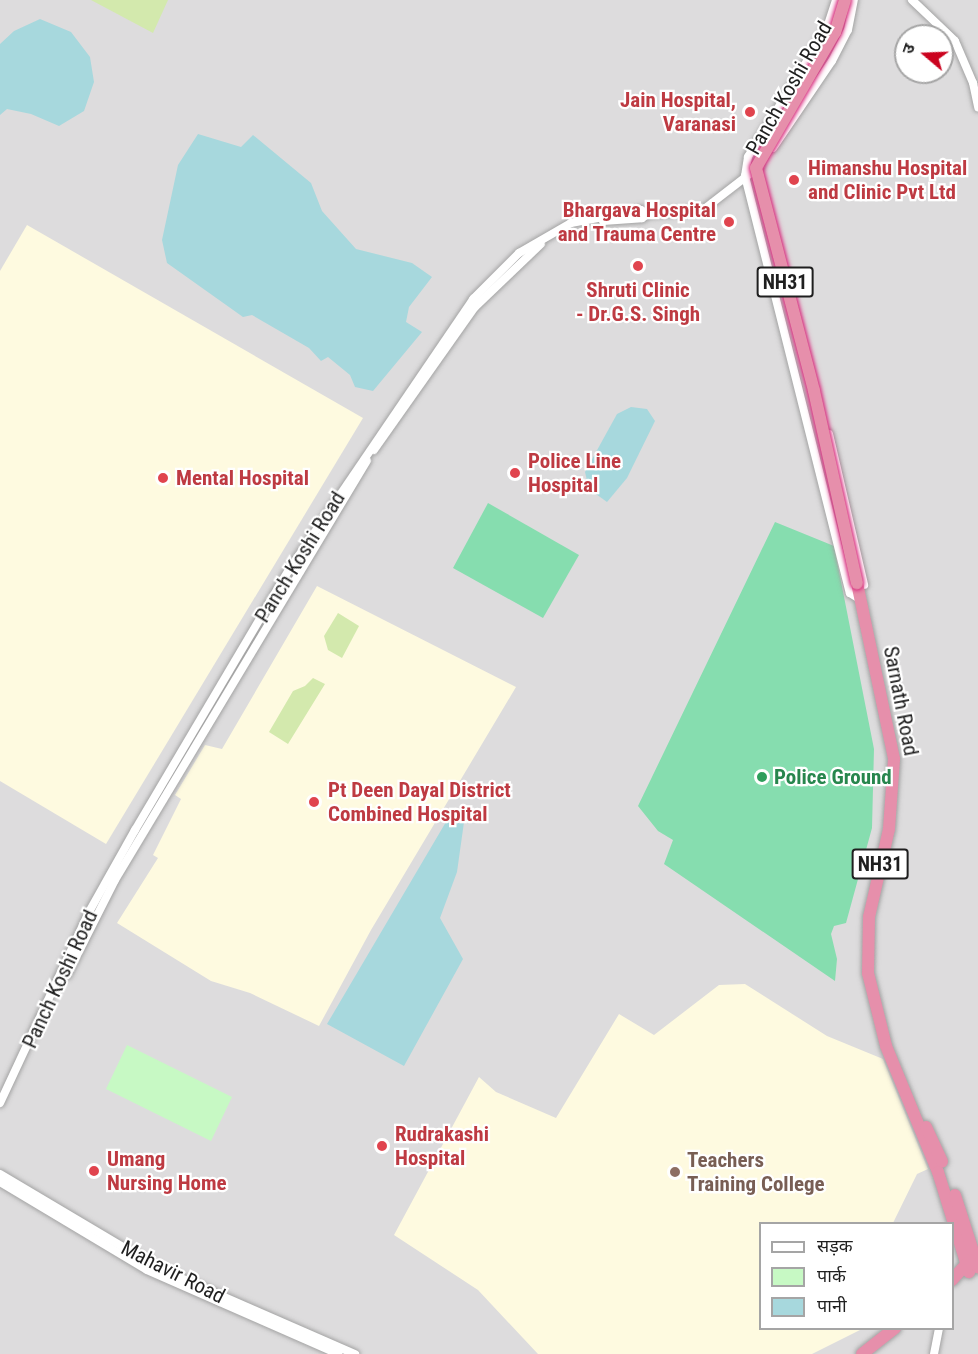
<!DOCTYPE html>
<html>
<head>
<meta charset="utf-8">
<style>
  body { margin:0 }
  #map { position:relative; width:978px; height:1354px; overflow:hidden; background:#f0ebe6; font-family:"Roboto Condensed","Noto Sans Devanagari",sans-serif }
  div>[style] { position:absolute }
  .residential>* { inset:0; background:#dddcdd }
  .education>* { inset:0; background:#fefae0 }
  .grass>* { inset:0; background:#d3e9ad }
  .park>* { inset:0; background:#c7f9c4 }
  .pitch>* { inset:0; background:#86ddaf }
  .water>* { inset:0; background:#a7d8dd }
  .roads { filter:drop-shadow(0 0 2px #a3a3a3) drop-shadow(0 0 2px #a3a3a3) }
  .minor>* { height:8px; margin:-4px; padding:0 4px; transform-origin:4px; border-radius:4px; background:#fff }
  .highway>* { height:12px; margin:-6px; padding:0 6px; transform-origin:6px; border-radius:6px; background:#e68fab }
  .bridges { filter:drop-shadow(0 0 2px #d8297d) drop-shadow(0 0 2px #d8297d) }
  .highway-bridge>* { height:12px; margin:-6px; padding:0 6px; transform-origin:6px; border-radius:6px; background:#e68fab }
  .dots>* { width:16px; height:16px; translate:-50% -50%; box-sizing:border-box; border:3px solid #fff; border-radius:50% }
  span { translate:-50% -50%; white-space:nowrap; text-align:center; line-height:1.15; -webkit-text-stroke:4.5px #fff; paint-order:stroke }
  .shield-label span { padding:2px 4px; background:#fff; border:2px solid; border-radius:4px; -webkit-text-stroke-width:0 }
  .shield-label { font-size:20px; color:#1f1f1f; font-weight:700 }
  .street-label { font-size:21px; color:#1f1f1f }
  .health-label { font-size:21px; color:#be3a42; font-weight:700 }
  .right { translate:-100% -50%; text-align:right }
  .left { translate:0 -50%; text-align:left }
  .leisure-label { font-size:21px; color:#27864d; font-weight:700 }
  .education-label { font-size:21px; color:#785e54; font-weight:700 }
  .legend { position:absolute; left:759px; top:1222px; width:195px; height:108px; box-sizing:border-box; background:#fff; border:2px solid #a5a5a5; margin:0; padding:8px 10px; list-style:none; font-size:18px; color:#1f1f1f }
  .legend li { display:flex; align-items:center; gap:12px; height:30px }
  .legend b { width:30px; border:2px solid #a5a5a5 }
  .north { position:absolute; left:894px; top:24px; width:60px; height:60px; box-sizing:border-box; background:#fff; border:2px solid #a5a5a5; border-radius:50%; rotate:289deg; font-size:16px; font-weight:700; line-height:24px; text-align:center; color:#1f1f1f }
  .north::after { content:''; display:block; margin:auto; width:21px; height:27px; background:#cb031f; clip-path:polygon(50% 0,100% 100%,50% 72%,0 100%) }
</style>
</head>
<body>
<div id="map">
  <div class="residential">
    <div style="clip-path:polygon(evenodd,0 0,978px 0,978px 1354px,0 1354px,0 0,906px 36px,942px 36px,942px 72px,906px 72px,906px 36px,0 0,760px 1224px,952px 1224px,952px 1328px,760px 1328px,760px 1224px)"></div>
  </div>
  <div class="education">
    <div style="clip-path:polygon(27px 225px,363px 418px,106px 844px,0 781px,0 271px)"></div>
    <div style="clip-path:polygon(317px 586px,516px 687px,371px 930px,319px 1026px,250px 993px,211px 981px,117px 923px,158px 858px,153px 855px,181px 799px,175px 795px,205px 745px,222px 749px)"></div>
    <div style="clip-path:polygon(745px 984px,827px 1036px,883px 1059px,928px 1169px,917px 1174px,893px 1223px,760px 1224px,760px 1328px,862px 1329px,812px 1354px,538px 1354px,478px 1290px,394px 1235px,479px 1077px,496px 1092px,556px 1118px,619px 1014px,654px 1035px,719px 985px)"></div>
  </div>
  <div class="grass">
    <div style="clip-path:polygon(91px 0,168px 0,153px 33px)"></div>
    <div style="clip-path:polygon(338px 613px,359px 626px,342px 658px,328px 650px,324px 636px)"></div>
    <div style="clip-path:polygon(313px 678px,325px 684px,288px 744px,269px 732px,293px 691px,305px 686px)"></div>
  </div>
  <div class="park">
    <div style="clip-path:polygon(127px 1045px,232px 1097px,211px 1141px,106px 1089px)"></div>
  </div>
  <div class="pitch">
    <div style="clip-path:polygon(488px 503px,579px 555px,543px 618px,453px 568px)"></div>
    <div style="clip-path:polygon(775px 522px,834px 546px,874px 749px,872px 828px,846px 923px,834px 926px,831px 934px,837px 959px,835px 981px,664px 864px,673px 840px,658px 831px,638px 806px)"></div>
  </div>
  <div class="water">
    <div style="clip-path:polygon(40px 19px,71px 32px,90px 57px,94px 82px,84px 111px,59px 126px,31px 114px,7px 109px,0 115px,0 44px,14px 31px)"></div>
    <div style="clip-path:polygon(198px 134px,241px 147px,253px 135px,311px 183px,322px 211px,356px 249px,412px 263px,432px 277px,409px 307px,406px 322px,422px 332px,373px 391px,355px 387px,350px 375px,328px 357px,321px 361px,309px 348px,252px 315px,243px 317px,167px 263px,162px 240px,178px 165px)"></div>
    <div style="clip-path:polygon(631px 407px,647px 409px,655px 421px,627px 478px,607px 502px,589px 489px,585px 472px,617px 414px)"></div>
    <div style="clip-path:polygon(453px 810px,465px 815px,457px 872px,440px 918px,463px 959px,404px 1066px,327px 1024px)"></div>
  </div>
  <div class="roads">
    <div class="minor">
      <div style="left:836px;top:0;width:32px;rotate:108deg"></div>
      <div style="left:826px;top:30px;width:149px;rotate:121.6deg"></div>
      <div style="left:748px;top:157px;width:19px;rotate:99deg"></div>
      <div style="left:745px;top:176px;width:430px;rotate:75.9deg"></div>
      <div style="left:850px;top:593px;width:13px;rotate:32deg"></div>
      <div style="left:912px;top:0;width:59px;rotate:43.6deg"></div>
      <div style="left:955px;top:41px;width:46px;rotate:66.8deg"></div>
      <div style="left:973px;top:83px;width:25px;rotate:78deg"></div>
      <div style="left:773px;top:148px;width:105px;rotate:-55.9deg"></div>
      <div style="left:832px;top:61px;width:35px;rotate:-63deg"></div>
      <div style="left:848px;top:30px;width:31px;rotate:-79deg"></div>
      <div style="left:603px;top:221px;width:39px;rotate:-4deg"></div>
      <div style="left:642px;top:218px;width:7px;rotate:-34deg"></div>
      <div style="left:829px;top:434px;width:155px;rotate:76.9deg"></div>
      <div style="left:374px;top:450px;width:175px;rotate:-54.8deg"></div>
      <div style="left:475px;top:307px;width:91px;rotate:-43.7deg"></div>
      <div style="left:67px;top:975px;width:106px;rotate:-63.2deg"></div>
      <div style="left:115px;top:880px;width:489px;rotate:-59deg"></div>
      <div style="left:0;top:1103px;width:211px;rotate:-65deg"></div>
      <div style="left:89px;top:912px;width:94px;rotate:-60.7deg"></div>
      <div style="left:135px;top:830px;width:302px;rotate:-59.4deg"></div>
      <div style="left:289px;top:570px;width:328px;rotate:-55.8deg"></div>
      <div style="left:473px;top:299px;width:65px;rotate:-45deg"></div>
      <div style="left:519px;top:253px;width:60px;rotate:-30deg"></div>
      <div style="left:571px;top:223px;width:71px;rotate:-10.5deg"></div>
      <div style="left:641px;top:210px;width:8px;rotate:30deg"></div>
      <div style="left:648px;top:214px;width:55px;rotate:-4.2deg"></div>
      <div style="left:703px;top:210px;width:72px;rotate:-37.7deg"></div>
      <div style="left:0;top:1174px;width:186px;rotate:30.7deg"></div>
      <div style="left:160px;top:1269px;width:213px;rotate:23.6deg"></div>
      <div style="left:0;top:1182px;width:171px;rotate:30.9deg"></div>
      <div style="left:147px;top:1270px;width:209px;rotate:23.7deg"></div>
      <div style="left:934px;top:1354px;width:26px;rotate:-79deg"></div>
    </div>
    <div class="highway">
      <div style="left:857px;top:583px;width:180px;rotate:78.1deg"></div>
      <div style="left:894px;top:759px;width:70px;rotate:94.1deg"></div>
      <div style="left:889px;top:829px;width:90px;rotate:102.8deg"></div>
      <div style="left:869px;top:917px;width:56px;rotate:91deg"></div>
      <div style="left:868px;top:973px;width:75px;rotate:76.1deg"></div>
      <div style="left:886px;top:1046px;width:136px;rotate:67.6deg"></div>
      <div style="left:938px;top:1172px;width:105px;rotate:72.8deg"></div>
      <div style="left:926px;top:1127px;width:38px;rotate:65deg"></div>
      <div style="left:955px;top:1195px;width:76px;rotate:72.3deg"></div>
      <div style="left:952px;top:1280px;width:27px;rotate:-48deg"></div>
      <div style="left:862px;top:1354px;width:42px;rotate:-38.2deg"></div>
    </div>
  </div>
  <div class="bridges">
    <div class="highway-bridge">
      <div style="left:845px;top:0;width:34px;rotate:107deg"></div>
      <div style="left:835px;top:32px;width:157px;rotate:120.2deg"></div>
      <div style="left:756px;top:168px;width:230px;rotate:75.4deg"></div>
      <div style="left:814px;top:391px;width:197px;rotate:77.4deg"></div>
    </div>
  </div>
  <div class="dots">
    <div style="left:750px;top:112px;background:#e0444e"></div>
    <div style="left:794px;top:180px;background:#e0444e"></div>
    <div style="left:729px;top:222px;background:#e0444e"></div>
    <div style="left:638px;top:266px;background:#e0444e"></div>
    <div style="left:515px;top:473px;background:#e0444e"></div>
    <div style="left:163px;top:478px;background:#e0444e"></div>
    <div style="left:762px;top:777px;background:#2e9e5b"></div>
    <div style="left:314px;top:802px;background:#e0444e"></div>
    <div style="left:382px;top:1146px;background:#e0444e"></div>
    <div style="left:94px;top:1171px;background:#e0444e"></div>
    <div style="left:675px;top:1172px;background:#8d6e63"></div>
  </div>
  <div class="shield-label">
    <span style="left:785px;top:282px">NH31</span>
    <span style="left:880px;top:864px">NH31</span>
  </div>
  <div class="street-label">
    <span style="left:789px;top:88px;rotate:-60deg">Panch Koshi Road</span>
    <span style="left:300px;top:557px;rotate:-58deg">Panch Koshi Road</span>
    <span style="left:901px;top:701px;rotate:79deg">Sarnath Road</span>
    <span style="left:60px;top:979px;rotate:-65deg">Panch Koshi Road</span>
    <span style="left:173px;top:1272px;rotate:27deg">Mahavir Road</span>
  </div>
  <div class="health-label">
    <span class="right" style="left:736px;top:112px">Jain Hospital,<br>Varanasi</span>
    <span class="left" style="left:808px;top:180px">Himanshu Hospital<br>and Clinic Pvt Ltd</span>
    <span class="right" style="left:716px;top:222px">Bhargava Hospital<br>and Trauma Centre</span>
    <span style="left:638px;top:302px">Shruti Clinic<br>- Dr.G.S. Singh</span>
    <span class="left" style="left:528px;top:473px">Police Line<br>Hospital</span>
    <span class="left" style="left:176px;top:478px">Mental Hospital</span>
    <span class="left" style="left:328px;top:802px">Pt Deen Dayal District<br>Combined Hospital</span>
    <span class="left" style="left:395px;top:1146px">Rudrakashi<br>Hospital</span>
    <span class="left" style="left:107px;top:1171px">Umang<br>Nursing Home</span>
  </div>
  <div class="leisure-label">
    <span class="left" style="left:774px;top:777px">Police Ground</span>
  </div>
  <div class="education-label">
    <span class="left" style="left:687px;top:1172px">Teachers<br>Training College</span>
  </div>
  <ul class="legend">
  <li><b style="height:8px;background:#fff"></b>सड़क</li>
  <li><b style="height:16px;background:#c7f9c4"></b>पार्क</li>
  <li><b style="height:16px;background:#a7d8dd"></b>पानी</li>
  </ul>
  <div class="north">उ</div>
</div>
</body>
</html>
